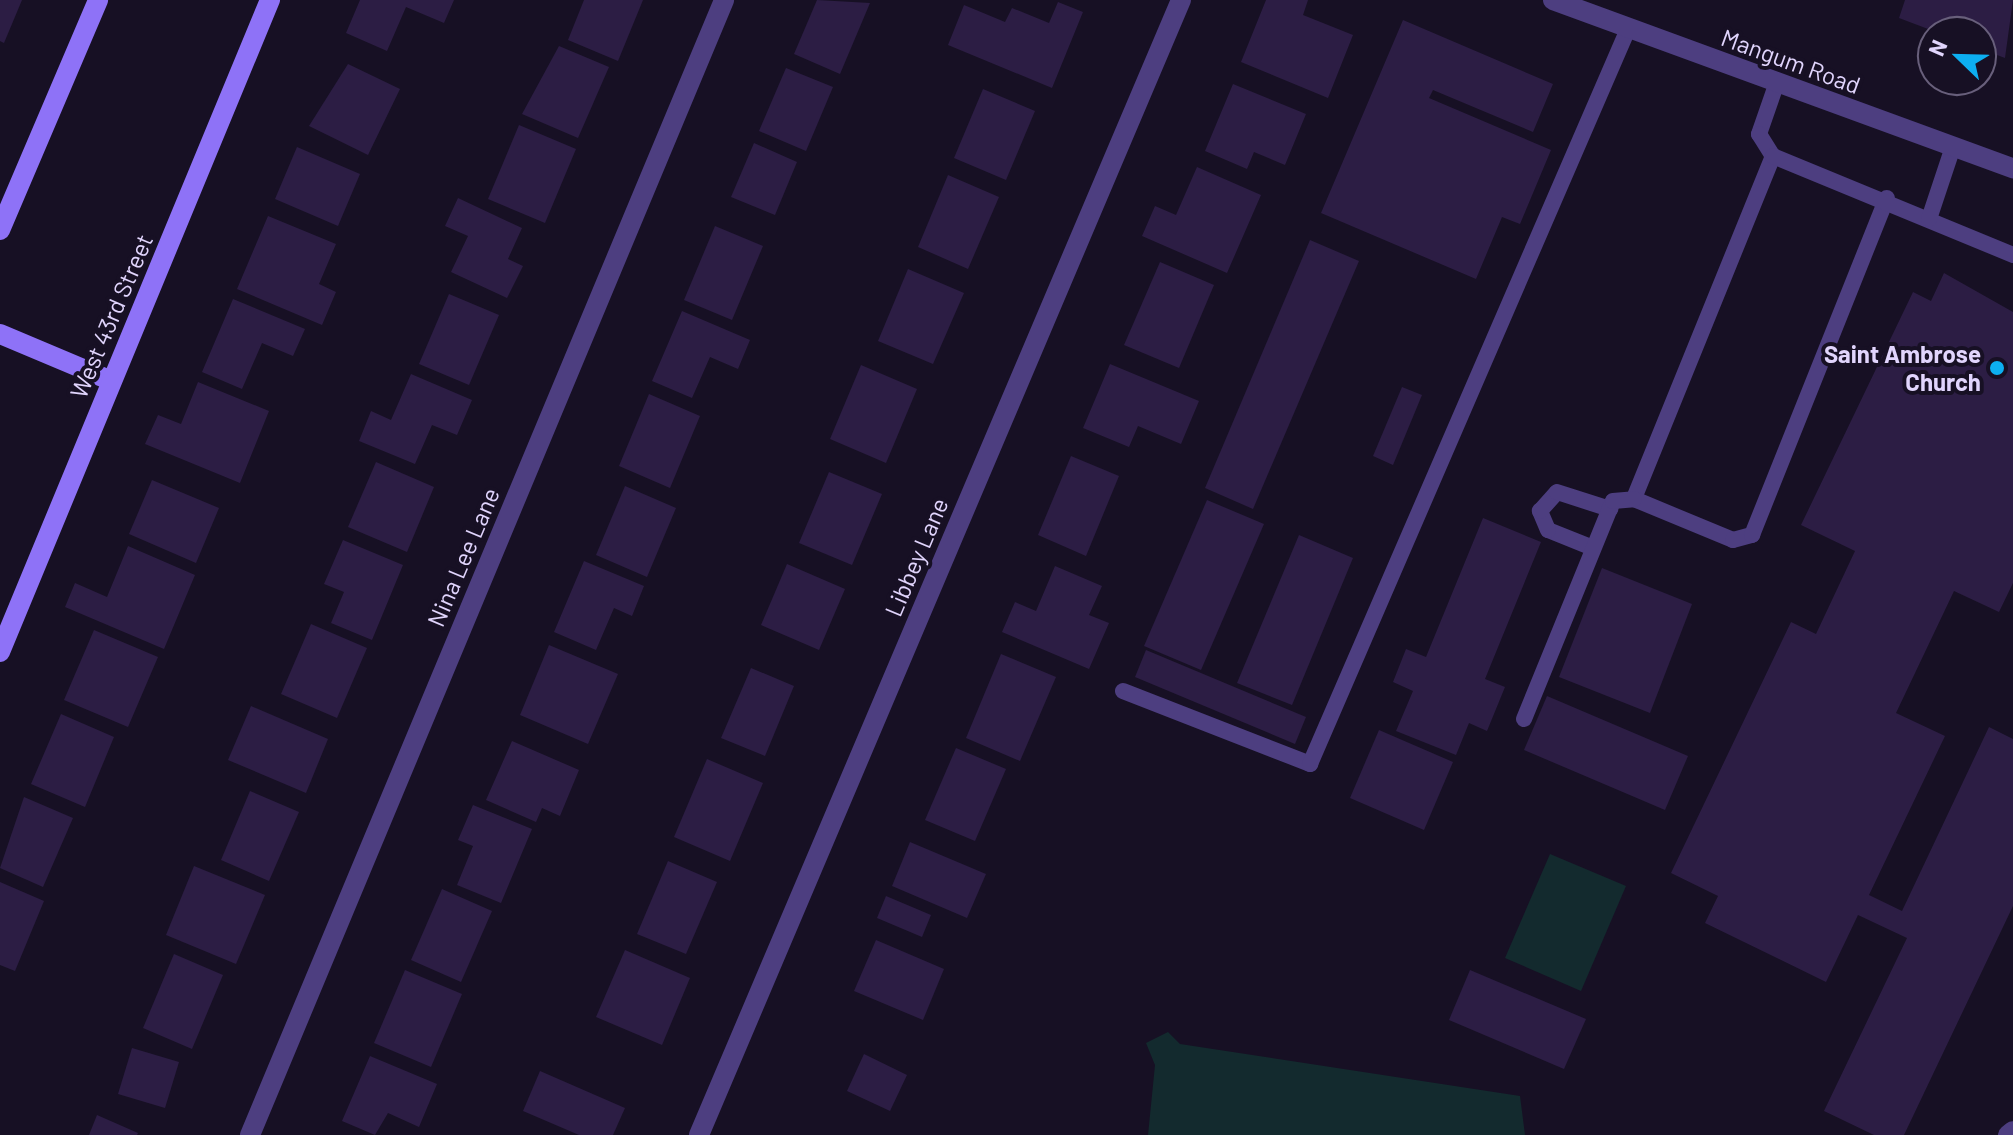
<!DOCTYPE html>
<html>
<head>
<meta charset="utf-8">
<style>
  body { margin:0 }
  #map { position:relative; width:2013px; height:1135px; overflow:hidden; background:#171024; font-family:Barlow,sans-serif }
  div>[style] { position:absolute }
  .green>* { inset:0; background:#132a2e }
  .building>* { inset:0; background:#2c1d44 }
  .service>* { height:16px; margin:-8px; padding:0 8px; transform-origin:8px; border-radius:8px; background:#4d3e80 }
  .minor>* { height:20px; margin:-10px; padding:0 10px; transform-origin:10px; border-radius:10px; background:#4d3e80 }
  .tertiary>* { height:20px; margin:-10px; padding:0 10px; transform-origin:10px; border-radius:10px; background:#4d3e80 }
  .secondary>* { height:20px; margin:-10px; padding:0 10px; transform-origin:10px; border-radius:10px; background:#8e72f7 }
  .dots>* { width:22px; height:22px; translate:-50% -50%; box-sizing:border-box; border:4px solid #171024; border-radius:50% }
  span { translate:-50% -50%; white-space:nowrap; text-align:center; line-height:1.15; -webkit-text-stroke:8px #171024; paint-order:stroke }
  .street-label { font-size:24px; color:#e1d5fd }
  .poi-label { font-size:24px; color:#e1d5fd; font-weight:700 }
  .right { translate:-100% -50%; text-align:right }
  .north { position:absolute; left:1917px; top:16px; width:80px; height:80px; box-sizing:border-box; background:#171024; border:2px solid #685f7b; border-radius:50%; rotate:293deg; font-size:22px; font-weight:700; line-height:32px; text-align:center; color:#e1d5fd }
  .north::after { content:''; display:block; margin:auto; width:28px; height:36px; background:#0daff1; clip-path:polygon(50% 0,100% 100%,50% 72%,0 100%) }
</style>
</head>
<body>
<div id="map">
  <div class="green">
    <div style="clip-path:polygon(1550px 854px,1626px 886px,1581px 991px,1505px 958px)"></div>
    <div style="clip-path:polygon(1168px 1032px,1180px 1044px,1520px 1096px,1525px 1135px,1148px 1135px,1155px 1065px,1146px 1043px)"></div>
  </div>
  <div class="building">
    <div style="clip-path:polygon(0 0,22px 0,4px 43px,0 41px)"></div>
    <div style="clip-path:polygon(360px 0,454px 0,444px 23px,406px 7px,387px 51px,346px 33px)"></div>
    <div style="clip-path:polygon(584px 0,643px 0,618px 61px,568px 40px)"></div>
    <div style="clip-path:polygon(817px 0,870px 3px,840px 74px,794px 54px)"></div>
    <div style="clip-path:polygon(1266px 0,1308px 0,1303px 15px,1353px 35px,1328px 98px,1241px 62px)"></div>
    <div style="clip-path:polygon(1905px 0,2013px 0,2005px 58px,1981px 49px,1981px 32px,1936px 32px,1899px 18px)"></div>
    <div style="clip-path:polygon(1058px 2px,1083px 12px,1052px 88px,948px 45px,964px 5px,1005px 22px,1012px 8px,1049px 23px)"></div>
    <div style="clip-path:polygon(1403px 20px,1553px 84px,1533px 132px,1433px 90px,1429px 98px,1551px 150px,1520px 224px,1502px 217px,1476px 279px,1321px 213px)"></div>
    <div style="clip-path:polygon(559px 46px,609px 67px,578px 138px,522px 114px)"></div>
    <div style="clip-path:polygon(348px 64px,400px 89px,368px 155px,309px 126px)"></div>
    <div style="clip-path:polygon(786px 68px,833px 87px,806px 151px,759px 131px)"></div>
    <div style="clip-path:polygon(1233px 84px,1306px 114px,1285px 165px,1254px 152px,1247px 169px,1205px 151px)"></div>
    <div style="clip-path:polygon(983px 89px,1035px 111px,1006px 180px,954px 158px)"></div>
    <div style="clip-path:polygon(519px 125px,576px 149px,545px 223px,488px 199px)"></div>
    <div style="clip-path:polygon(754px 143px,797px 162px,775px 215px,731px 197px)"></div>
    <div style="clip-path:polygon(297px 147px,360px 174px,338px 226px,275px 199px)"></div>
    <div style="clip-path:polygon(1197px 167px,1261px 195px,1227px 273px,1142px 236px,1155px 206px,1176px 215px)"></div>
    <div style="clip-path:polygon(948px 175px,999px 197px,968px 269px,918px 247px)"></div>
    <div style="clip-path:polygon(458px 198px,522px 228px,508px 259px,523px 266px,507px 298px,451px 272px,468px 236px,445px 226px)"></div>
    <div style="clip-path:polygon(268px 216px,336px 244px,319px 284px,336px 292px,322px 325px,237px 289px)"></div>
    <div style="clip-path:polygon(715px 226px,763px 246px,732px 320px,684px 300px)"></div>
    <div style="clip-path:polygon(1310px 240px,1359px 261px,1253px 509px,1205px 488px)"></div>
    <div style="clip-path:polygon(1160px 262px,1214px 285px,1179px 368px,1124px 345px)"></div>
    <div style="clip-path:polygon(908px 269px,964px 293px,933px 364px,878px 341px)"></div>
    <div style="clip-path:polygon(1944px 273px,2013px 312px,2013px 583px,1999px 612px,1954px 591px,1896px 713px,1945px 736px,1869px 895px,1902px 911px,1989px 727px,2013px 739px,2013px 906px,1904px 1135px,1874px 1135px,1824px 1111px,1907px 938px,1858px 915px,1826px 982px,1705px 923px,1718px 896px,1671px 873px,1791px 622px,1816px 634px,1855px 551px,1801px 525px,1913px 292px,1931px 301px)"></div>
    <div style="clip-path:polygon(449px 294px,499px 315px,469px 385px,419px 364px)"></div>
    <div style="clip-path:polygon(233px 299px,305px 329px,293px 356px,262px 343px,242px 389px,202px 372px)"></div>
    <div style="clip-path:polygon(682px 311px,750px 340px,738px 369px,710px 357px,692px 398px,652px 381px)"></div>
    <div style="clip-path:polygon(1110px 364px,1199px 401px,1181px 444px,1138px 426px,1129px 447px,1083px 428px)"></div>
    <div style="clip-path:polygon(861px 365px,917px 389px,886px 463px,830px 439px)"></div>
    <div style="clip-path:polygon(411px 374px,472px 400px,457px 435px,432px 425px,415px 464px,359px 441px,371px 411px,391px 420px)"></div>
    <div style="clip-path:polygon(198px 382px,269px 411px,240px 483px,145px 444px,158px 415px,181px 424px)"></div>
    <div style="clip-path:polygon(1402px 387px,1422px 395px,1393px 465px,1373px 456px)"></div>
    <div style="clip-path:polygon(649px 394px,700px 416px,670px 488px,619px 466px)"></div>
    <div style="clip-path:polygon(1071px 456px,1119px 476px,1086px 556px,1038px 535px)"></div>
    <div style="clip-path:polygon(376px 462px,434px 487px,407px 552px,348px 527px)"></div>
    <div style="clip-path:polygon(829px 472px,882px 494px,852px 565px,799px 543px)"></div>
    <div style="clip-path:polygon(152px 480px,219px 508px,196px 563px,129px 534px)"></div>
    <div style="clip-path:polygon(625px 486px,676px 508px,647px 577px,596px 555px)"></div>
    <div style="clip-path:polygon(1207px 500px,1264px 524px,1201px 670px,1144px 646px)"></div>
    <div style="clip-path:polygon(1483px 518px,1541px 542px,1485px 679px,1505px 687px,1487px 731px,1469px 723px,1456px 755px,1396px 731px,1413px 691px,1393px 682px,1406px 649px,1426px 657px)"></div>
    <div style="clip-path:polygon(1299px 535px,1353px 558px,1292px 705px,1237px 683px)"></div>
    <div style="clip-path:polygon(343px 540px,403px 565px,372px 640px,331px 623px,344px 592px,324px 584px)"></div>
    <div style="clip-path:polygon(128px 546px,195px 575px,164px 649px,65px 607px,75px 583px,107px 597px)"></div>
    <div style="clip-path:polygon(584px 561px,644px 586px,632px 616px,614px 608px,596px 650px,554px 632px)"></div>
    <div style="clip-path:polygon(787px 564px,845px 589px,819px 650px,761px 625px)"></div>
    <div style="clip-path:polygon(1055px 566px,1102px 586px,1089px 615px,1109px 623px,1089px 669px,1002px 632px,1015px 602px,1036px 611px)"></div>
    <div style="clip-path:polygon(1602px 568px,1692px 604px,1650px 713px,1559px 677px)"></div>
    <div style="clip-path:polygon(311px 624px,367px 648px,337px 718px,281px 694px)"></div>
    <div style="clip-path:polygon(94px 630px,158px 657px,128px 727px,64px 700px)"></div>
    <div style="clip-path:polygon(549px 645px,618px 674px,588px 744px,520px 715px)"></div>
    <div style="clip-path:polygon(1146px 650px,1306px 717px,1295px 744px,1135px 677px)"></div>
    <div style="clip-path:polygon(1001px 654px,1056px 677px,1020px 761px,966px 738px)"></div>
    <div style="clip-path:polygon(751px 668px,794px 686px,765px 756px,721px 738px)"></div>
    <div style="clip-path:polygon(1547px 696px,1688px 756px,1665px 810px,1524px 750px)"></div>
    <div style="clip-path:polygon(251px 706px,328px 739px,306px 793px,228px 760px)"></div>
    <div style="clip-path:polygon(61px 714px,114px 737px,85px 807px,31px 784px)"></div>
    <div style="clip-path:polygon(1379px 730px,1453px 762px,1424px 830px,1350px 798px)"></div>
    <div style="clip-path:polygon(512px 741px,579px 770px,560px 816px,542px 808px,536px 822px,486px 800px)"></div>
    <div style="clip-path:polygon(956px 748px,1006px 769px,975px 841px,925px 820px)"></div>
    <div style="clip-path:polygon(707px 759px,763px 783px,730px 861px,674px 837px)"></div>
    <div style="clip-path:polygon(250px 791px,299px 812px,269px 881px,221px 860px)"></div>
    <div style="clip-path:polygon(24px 797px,73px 818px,43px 887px,0 868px)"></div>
    <div style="clip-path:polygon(473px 805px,532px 829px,501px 903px,457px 885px,473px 846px,458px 840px)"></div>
    <div style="clip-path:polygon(910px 842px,986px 874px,967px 918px,892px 886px)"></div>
    <div style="clip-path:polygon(668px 861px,717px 882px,686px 954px,637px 934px)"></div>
    <div style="clip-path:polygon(194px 866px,265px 895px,236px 964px,166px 935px)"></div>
    <div style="clip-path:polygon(0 882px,44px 901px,15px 971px,0 965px)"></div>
    <div style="clip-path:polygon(442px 889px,492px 911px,461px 982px,411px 960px)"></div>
    <div style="clip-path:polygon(886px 896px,931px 915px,922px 937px,877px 918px)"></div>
    <div style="clip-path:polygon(876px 940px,944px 969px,923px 1020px,854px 991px)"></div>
    <div style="clip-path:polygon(625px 950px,690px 978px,662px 1045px,596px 1017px)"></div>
    <div style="clip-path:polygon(174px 954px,223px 975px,192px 1049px,143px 1028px)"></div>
    <div style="clip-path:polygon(405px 970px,462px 994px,431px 1067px,374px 1043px)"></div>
    <div style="clip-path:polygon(1470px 970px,1586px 1019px,1564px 1069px,1449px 1020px)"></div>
    <div style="clip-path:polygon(132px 1048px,179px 1062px,165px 1108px,118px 1094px)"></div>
    <div style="clip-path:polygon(864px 1054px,907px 1075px,890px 1111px,847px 1091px)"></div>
    <div style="clip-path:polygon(370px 1056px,437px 1084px,419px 1127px,388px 1113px,375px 1135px,342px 1121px)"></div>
    <div style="clip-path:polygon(540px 1071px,625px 1108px,613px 1135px,579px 1135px,523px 1111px)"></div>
    <div style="clip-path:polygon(97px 1115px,138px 1133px,137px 1135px,89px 1135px)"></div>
  </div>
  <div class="service">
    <div style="left:1776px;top:85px;width:52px;rotate:109.1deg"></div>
    <div style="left:1759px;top:134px;width:26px;rotate:58deg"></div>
    <div style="left:1773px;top:156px;width:370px;rotate:112.1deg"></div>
    <div style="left:1634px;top:499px;width:107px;rotate:22.5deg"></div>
    <div style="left:1733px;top:540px;width:20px;rotate:-15deg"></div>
    <div style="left:1752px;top:535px;width:363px;rotate:-68.2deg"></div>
    <div style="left:1773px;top:156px;width:260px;rotate:22.4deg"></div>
    <div style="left:1929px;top:219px;width:76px;rotate:-71.6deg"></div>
    <div style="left:1593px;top:548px;width:48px;rotate:-158.2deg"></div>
    <div style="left:1548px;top:530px;width:21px;rotate:-113deg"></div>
    <div style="left:1540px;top:511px;width:25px;rotate:-48deg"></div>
    <div style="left:1557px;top:492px;width:56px;rotate:17.8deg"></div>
    <div style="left:1123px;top:691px;width:201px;rotate:21.3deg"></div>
    <div style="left:1310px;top:764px;width:803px;rotate:-66.6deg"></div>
    <div style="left:1524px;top:719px;width:235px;rotate:-67.8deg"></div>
    <div style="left:1613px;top:501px;width:21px;rotate:-5deg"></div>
  </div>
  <div class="minor">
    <div style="left:250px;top:1135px;width:1230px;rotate:-67.33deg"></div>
    <div style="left:699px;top:1135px;width:1233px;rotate:-66.99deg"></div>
    <div style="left:2008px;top:1135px;width:6px;rotate:-39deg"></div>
  </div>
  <div class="tertiary">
    <div style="left:1553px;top:0;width:490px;rotate:20.1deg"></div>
  </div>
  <div class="secondary">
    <div style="left:0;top:230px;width:250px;rotate:-66.9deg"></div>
    <div style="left:0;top:334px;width:121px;rotate:22.8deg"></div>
    <div style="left:0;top:652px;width:706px;rotate:-67.51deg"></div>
  </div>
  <div class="dots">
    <div style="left:1997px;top:368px;background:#0daff1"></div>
  </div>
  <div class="street-label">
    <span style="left:1791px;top:61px;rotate:20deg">Mangum Road</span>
    <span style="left:111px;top:316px;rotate:-67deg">West 43rd Street</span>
    <span style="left:463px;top:557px;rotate:-67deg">Nina Lee Lane</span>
    <span style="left:916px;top:557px;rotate:-67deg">Libbey Lane</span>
  </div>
  <div class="poi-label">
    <span class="right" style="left:1981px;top:368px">Saint Ambrose<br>Church</span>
  </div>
  <div class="north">N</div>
</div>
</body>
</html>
